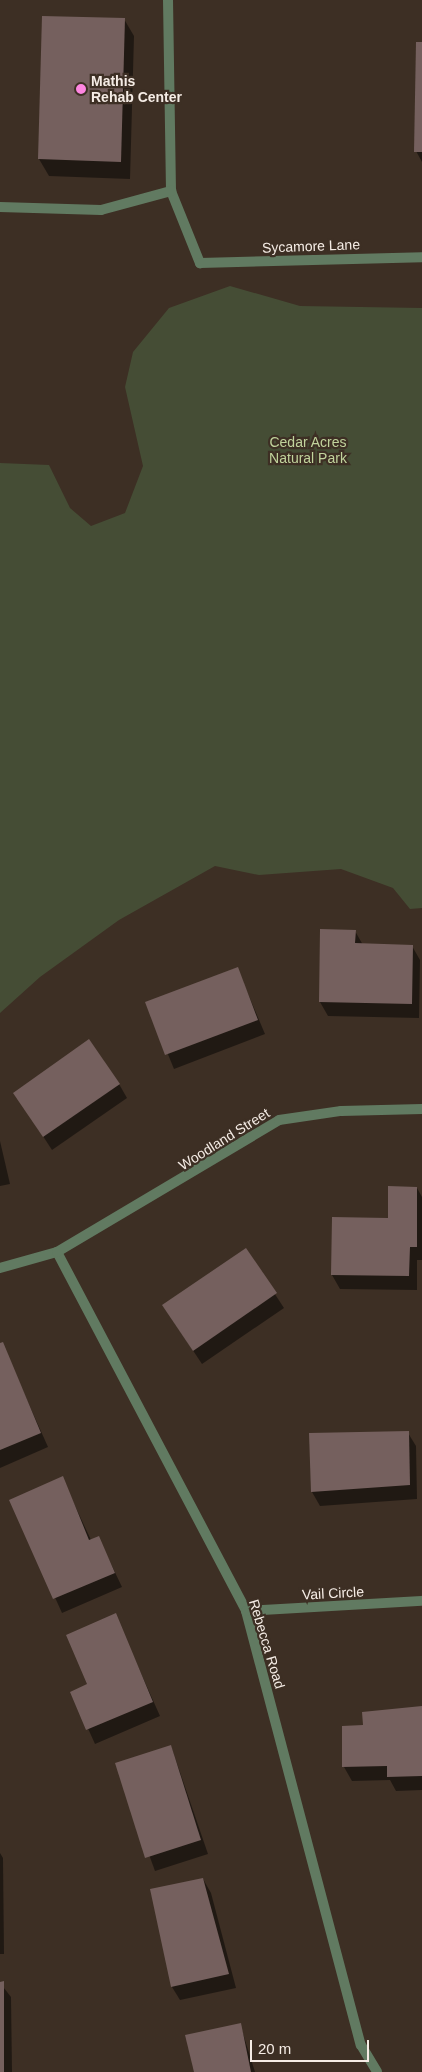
<!DOCTYPE html>
<html>
<head>
<meta charset="utf-8">
<style>
  body { margin:0 }
  #map { position:relative; width:422px; height:2072px; overflow:hidden; background:#3d2f24; font-family:Helvetica,sans-serif }
  div>[style] { position:absolute }
  .green>* { inset:0; background:#454d35 }
  .shadow>* { inset:0; background:#0007 }
  .building>* { inset:0; background:#75605e }
  .service>* { height:10px; margin:-5px; padding:0 5px; transform-origin:5px; border-radius:5px; background:#617a61 }
  .minor>* { height:10px; margin:-5px; padding:0 5px; transform-origin:5px; border-radius:5px; background:#617a61 }
  .dots>* { width:14px; height:14px; translate:-50% -50%; box-sizing:border-box; border:2px solid #3d2f24; border-radius:50% }
  span { translate:-50% -50%; white-space:nowrap; text-align:center; line-height:1.15; -webkit-text-stroke:4.5px #3d2f24; paint-order:stroke }
  .poi-label { font-size:14px; color:#f5ece5; font-weight:700 }
  .left { translate:0 -50%; text-align:left }
  .street-label { font-size:14px; color:#f5ece5 }
  .park-label { font-size:14px; color:#c1d39c }
  .scale { position:absolute; left:250px; top:2040px; width:119px; height:22px; box-sizing:border-box; border:2px solid #f5ece5; border-top:0; padding-left:6px; font-size:15px; line-height:18px; white-space:nowrap; color:#f5ece5; -webkit-text-stroke:4px #3d2f24; paint-order:stroke }
</style>
</head>
<body>
<div id="map">
  <div class="green">
    <div style="clip-path:polygon(230px 286px,300px 306px,422px 308px,422px 908px,410px 909px,393px 888px,341px 869px,259px 875px,215px 866px,119px 920px,40px 977px,0 1013px,0 463px,49px 465px,70px 508px,91px 526px,125px 513px,143px 466px,125px 387px,133px 352px,169px 308px)"></div>
  </div>
  <div class="shadow">
    <div style="clip-path:polygon(43px 17px,124px 19px,134px 36px,130px 179px,49px 176px,39px 159px)"></div>
    <div style="clip-path:polygon(422px 43px,422px 162px,416px 151px)"></div>
    <div style="clip-path:polygon(321px 931px,355px 931px,363px 945px,412px 946px,420px 960px,419px 1018px,328px 1016px,320px 1002px)"></div>
    <div style="clip-path:polygon(237px 968px,265px 1034px,174px 1069px,147px 1003px)"></div>
    <div style="clip-path:polygon(119px 1084px,127px 1098px,52px 1150px,15px 1093px)"></div>
    <div style="clip-path:polygon(0 1141px,10px 1184px,0 1186px)"></div>
    <div style="clip-path:polygon(417px 1188px,422px 1197px,422px 1260px,417px 1260px,417px 1290px,340px 1289px,332px 1275px,333px 1218px,390px 1219px)"></div>
    <div style="clip-path:polygon(246px 1250px,284px 1308px,202px 1364px,172px 1319px)"></div>
    <div style="clip-path:polygon(2px 1344px,48px 1447px,0 1468px,0 1345px)"></div>
    <div style="clip-path:polygon(408px 1433px,416px 1446px,417px 1499px,320px 1506px,312px 1492px)"></div>
    <div style="clip-path:polygon(62px 1478px,91px 1540px,98px 1537px,122px 1587px,62px 1613px,11px 1500px)"></div>
    <div style="clip-path:polygon(115px 1615px,160px 1716px,95px 1744px,72px 1693px,89px 1685px)"></div>
    <div style="clip-path:polygon(422px 1710px,422px 1790px,396px 1791px,390px 1780px,352px 1781px,344px 1767px,364px 1726px)"></div>
    <div style="clip-path:polygon(171px 1746px,208px 1854px,155px 1871px,116px 1764px)"></div>
    <div style="clip-path:polygon(0 1853px,3px 1858px,4px 1954px,0 1954px)"></div>
    <div style="clip-path:polygon(203px 1879px,211px 1893px,236px 1988px,180px 2000px,172px 1987px)"></div>
    <div style="clip-path:polygon(0 1983px,11px 1997px,12px 2072px,0 2072px)"></div>
    <div style="clip-path:polygon(240px 2024px,255px 2072px,195px 2072px)"></div>
  </div>
  <div class="building">
    <div style="clip-path:polygon(42px 16px,125px 18px,121px 162px,38px 159px)"></div>
    <div style="clip-path:polygon(416px 42px,422px 42px,422px 152px,414px 152px)"></div>
    <div style="clip-path:polygon(320px 929px,356px 930px,355px 943px,413px 945px,412px 1004px,319px 1002px)"></div>
    <div style="clip-path:polygon(238px 967px,258px 1020px,165px 1055px,145px 1002px)"></div>
    <div style="clip-path:polygon(89px 1039px,120px 1084px,43px 1137px,13px 1093px)"></div>
    <div style="clip-path:polygon(388px 1186px,417px 1187px,417px 1247px,410px 1247px,409px 1276px,331px 1275px,332px 1217px,388px 1218px)"></div>
    <div style="clip-path:polygon(246px 1248px,277px 1293px,193px 1351px,162px 1305px)"></div>
    <div style="clip-path:polygon(3px 1342px,41px 1433px,0 1450px,0 1343px)"></div>
    <div style="clip-path:polygon(409px 1431px,410px 1485px,311px 1492px,309px 1433px)"></div>
    <div style="clip-path:polygon(63px 1476px,89px 1540px,99px 1536px,115px 1573px,53px 1599px,9px 1500px)"></div>
    <div style="clip-path:polygon(116px 1613px,153px 1702px,86px 1730px,70px 1692px,87px 1684px,66px 1635px)"></div>
    <div style="clip-path:polygon(422px 1706px,422px 1776px,387px 1777px,387px 1766px,342px 1767px,342px 1726px,363px 1725px,362px 1712px)"></div>
    <div style="clip-path:polygon(171px 1745px,201px 1840px,145px 1858px,115px 1763px)"></div>
    <div style="clip-path:polygon(203px 1878px,229px 1974px,171px 1987px,150px 1889px)"></div>
    <div style="clip-path:polygon(4px 1981px,4px 2072px,0 2072px,0 1982px)"></div>
    <div style="clip-path:polygon(241px 2023px,251px 2072px,194px 2072px,185px 2035px)"></div>
  </div>
  <div class="service">
    <div style="left:168px;top:0;width:191px;rotate:89.1deg"></div>
    <div style="left:171px;top:191px;width:78px;rotate:68.1deg"></div>
    <div style="left:0;top:207px;width:101px;rotate:1.7deg"></div>
    <div style="left:101px;top:210px;width:73px;rotate:-15.2deg"></div>
  </div>
  <div class="minor">
    <div style="left:200px;top:263px;width:222px;rotate:-1.5deg"></div>
    <div style="left:57px;top:1252px;width:406px;rotate:62.2deg"></div>
    <div style="left:246px;top:1611px;width:449px;rotate:75.2deg"></div>
    <div style="left:361px;top:2045px;width:31px;rotate:59deg"></div>
    <div style="left:0;top:1268px;width:59px;rotate:-15.7deg"></div>
    <div style="left:57px;top:1252px;width:258px;rotate:-30.7deg"></div>
    <div style="left:279px;top:1120px;width:63px;rotate:-8.3deg"></div>
    <div style="left:341px;top:1111px;width:81px;rotate:-1.4deg"></div>
    <div style="left:246px;top:1611px;width:176px;rotate:-3.3deg"></div>
  </div>
  <div class="dots">
    <div style="left:81px;top:89px;background:#fe86e1"></div>
  </div>
  <div class="poi-label">
    <span class="left" style="left:91px;top:89px">Mathis<br>Rehab Center</span>
  </div>
  <div class="street-label">
    <span style="left:311px;top:246px;rotate:-2deg">Sycamore Lane</span>
    <span style="left:224px;top:1139px;rotate:-32deg">Woodland Street</span>
    <span style="left:333px;top:1593px;rotate:-3deg">Vail Circle</span>
    <span style="left:267px;top:1644px;rotate:73deg">Rebecca Road</span>
  </div>
  <div class="park-label">
    <span style="left:308px;top:450px">Cedar Acres<br>Natural Park</span>
  </div>
  <div class="scale">20 m</div>
</div>
</body>
</html>
